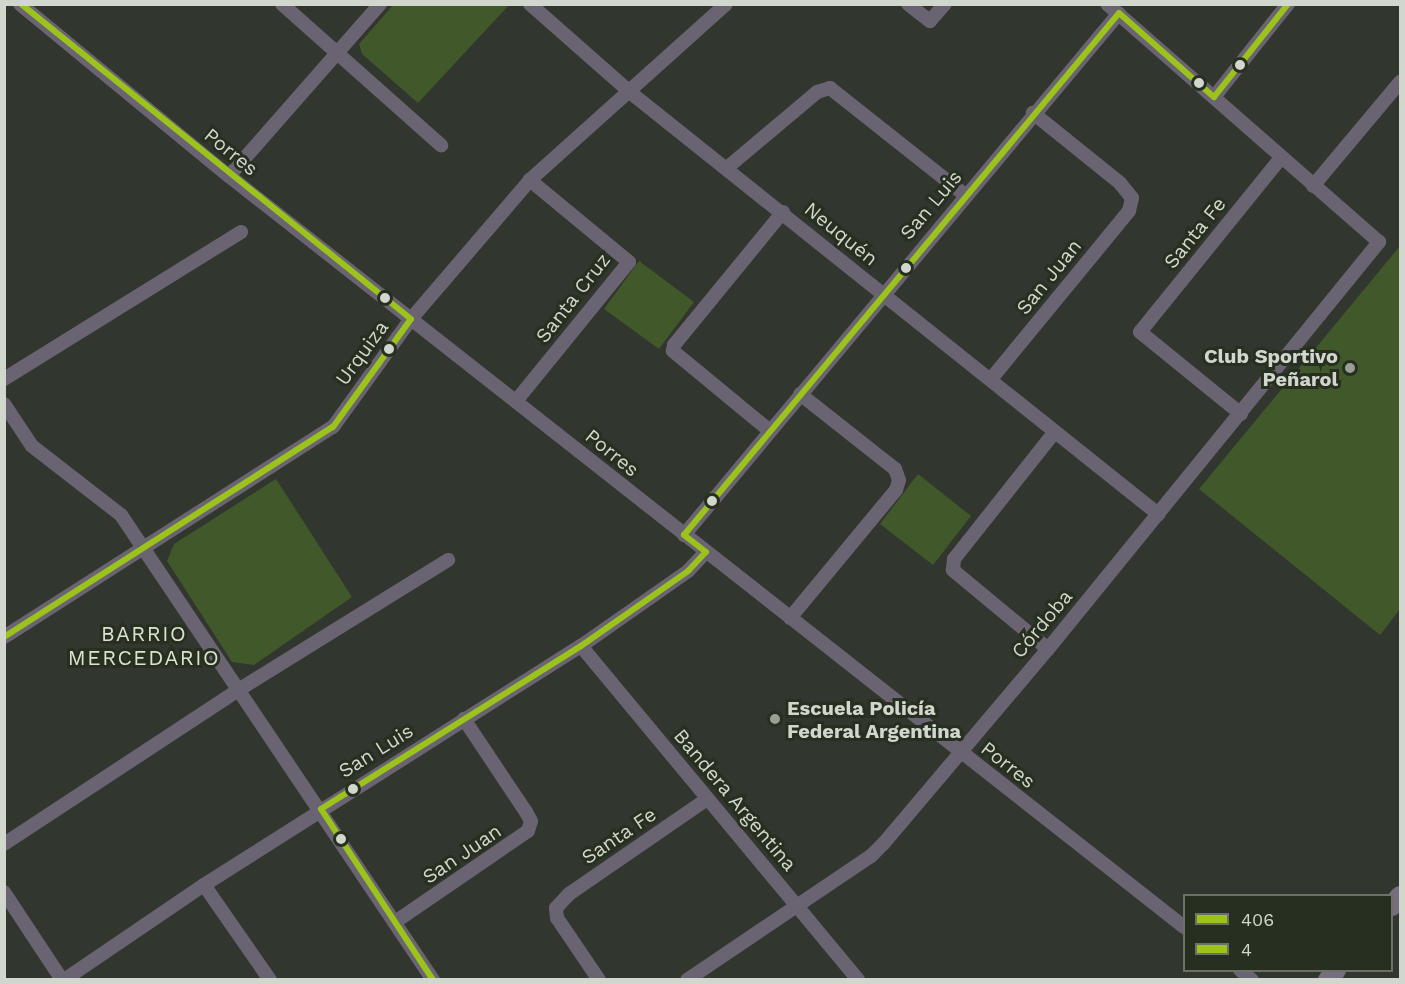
<!DOCTYPE html>
<html>
<head>
<meta charset="utf-8">
<style>
  body { margin:0 }
  #map { position:relative; width:1405px; height:984px; overflow:hidden; background:#31362e; font-family:"Work Sans",sans-serif }
  div>[style] { position:absolute }
  .green>* { inset:0; background:#41582b }
  .minor>* { height:14px; margin:-7px; padding:0 7px; transform-origin:7px; border-radius:7px; background:#6a6472 }
  .secondary>* { height:20px; margin:-10px; padding:0 10px; transform-origin:10px; border-radius:10px; background:#766e7f }
  .bus-1>* { height:6px; margin:-3px; padding:0 3px; transform-origin:3px; border-radius:3px; background:#9cc31c }
  .bus-2>* { height:6px; margin:-3px; padding:0 3px; transform-origin:3px; border-radius:3px; background:#9cc31c }
  .dots>* { width:16px; height:16px; translate:-50% -50%; box-sizing:border-box; border:3px solid #272f20; border-radius:50% }
  span { translate:-50% -50%; white-space:nowrap; text-align:center; line-height:1.15; -webkit-text-stroke:6px #272f20; paint-order:stroke }
  .street-label { font-size:20px; color:#d1d7cd }
  .poi-label { font-size:20px; color:#d1d7cd; font-weight:700 }
  .right { translate:-100% -50%; text-align:right }
  .left { translate:0 -50%; text-align:left }
  .neighbourhood-label { font-size:21px; color:#d9e3d0; letter-spacing:1.5px }
  .frame { position:absolute; inset:0; border:6px solid #d1d7cd; pointer-events:none }
  .legend { position:absolute; left:1183px; top:894px; width:210px; height:78px; box-sizing:border-box; background:#272f20; border:2px solid #6b7265; margin:0; padding:8px 10px; list-style:none; font-size:18px; color:#d1d7cd }
  .legend li { display:flex; align-items:center; gap:12px; height:30px }
  .legend b { width:30px; border:2px solid #6b7265 }
</style>
</head>
<body>
<div id="map">
  <div class="green">
    <div style="clip-path:polygon(394px 4px,509px 4px,509px 5px,418px 103px,362px 54px,359px 44px)"></div>
    <div style="clip-path:polygon(1400px 246px,1400px 609px,1380px 635px,1199px 489px)"></div>
    <div style="clip-path:polygon(639px 261px,694px 302px,659px 349px,604px 309px)"></div>
    <div style="clip-path:polygon(918px 474px,971px 516px,933px 565px,880px 524px)"></div>
    <div style="clip-path:polygon(276px 479px,352px 597px,254px 665px,232px 662px,167px 561px,174px 544px)"></div>
  </div>
  <div class="minor">
    <div style="left:20px;top:4px;width:271px;rotate:39.5deg"></div>
    <div style="left:229px;top:176px;width:1215px;rotate:38.18deg"></div>
    <div style="left:282px;top:4px;width:213px;rotate:41.6deg"></div>
    <div style="left:530px;top:4px;width:135px;rotate:41.4deg"></div>
    <div style="left:631px;top:93px;width:675px;rotate:38.62deg"></div>
    <div style="left:908px;top:4px;width:28px;rotate:38deg"></div>
    <div style="left:930px;top:21px;width:23px;rotate:-49deg"></div>
    <div style="left:1214px;top:97px;width:119px;rotate:-51.5deg"></div>
    <div style="left:728px;top:167px;width:116px;rotate:-40.1deg"></div>
    <div style="left:817px;top:92px;width:14px;rotate:-17deg"></div>
    <div style="left:830px;top:88px;width:172px;rotate:38.4deg"></div>
    <div style="left:229px;top:176px;width:229px;rotate:-48.7deg"></div>
    <div style="left:1313px;top:186px;width:136px;rotate:-50.1deg"></div>
    <div style="left:4px;top:379px;width:279px;rotate:-31.8deg"></div>
    <div style="left:991px;top:379px;width:217px;rotate:-50.6deg"></div>
    <div style="left:1129px;top:211px;width:13px;rotate:-77deg"></div>
    <div style="left:1132px;top:198px;width:19px;rotate:-129deg"></div>
    <div style="left:1120px;top:183px;width:112px;rotate:-141.2deg"></div>
    <div style="left:516px;top:401px;width:179px;rotate:-50.9deg"></div>
    <div style="left:629px;top:262px;width:129px;rotate:-140.4deg"></div>
    <div style="left:4px;top:404px;width:50px;rotate:56.3deg"></div>
    <div style="left:32px;top:446px;width:113px;rotate:37.8deg"></div>
    <div style="left:121px;top:515px;width:560px;rotate:56.14deg"></div>
    <div style="left:1241px;top:414px;width:130px;rotate:-140.9deg"></div>
    <div style="left:1140px;top:332px;width:224px;rotate:-51deg"></div>
    <div style="left:770px;top:431px;width:126px;rotate:-140.5deg"></div>
    <div style="left:673px;top:351px;width:6px;rotate:-81deg"></div>
    <div style="left:674px;top:345px;width:172px;rotate:-50.7deg"></div>
    <div style="left:684px;top:535px;width:679px;rotate:-50.19deg"></div>
    <div style="left:790px;top:618px;width:166px;rotate:-50.4deg"></div>
    <div style="left:896px;top:490px;width:10px;rotate:-73deg"></div>
    <div style="left:899px;top:480px;width:12px;rotate:-110deg"></div>
    <div style="left:895px;top:469px;width:121px;rotate:-141.7deg"></div>
    <div style="left:4px;top:637px;width:390px;rotate:-32.6deg"></div>
    <div style="left:333px;top:427px;width:133px;rotate:-54.2deg"></div>
    <div style="left:411px;top:319px;width:183px;rotate:-49.4deg"></div>
    <div style="left:530px;top:180px;width:263px;rotate:-41.9deg"></div>
    <div style="left:581px;top:646px;width:434px;rotate:50.3deg"></div>
    <div style="left:1048px;top:649px;width:124px;rotate:-140.3deg"></div>
    <div style="left:953px;top:570px;width:11px;rotate:-85deg"></div>
    <div style="left:954px;top:559px;width:161px;rotate:-51.6deg"></div>
    <div style="left:4px;top:844px;width:282px;rotate:-33.3deg"></div>
    <div style="left:240px;top:689px;width:245px;rotate:-31.8deg"></div>
    <div style="left:204px;top:885px;width:116px;rotate:55.2deg"></div>
    <div style="left:4px;top:892px;width:105px;rotate:56.6deg"></div>
    <div style="left:395px;top:922px;width:161px;rotate:-34.4deg"></div>
    <div style="left:528px;top:831px;width:10px;rotate:-73deg"></div>
    <div style="left:531px;top:821px;width:10px;rotate:-119deg"></div>
    <div style="left:526px;top:812px;width:112px;rotate:-123.7deg"></div>
    <div style="left:1240px;top:970px;width:16px;rotate:40deg"></div>
    <div style="left:64px;top:980px;width:169px;rotate:-34.2deg"></div>
    <div style="left:204px;top:885px;width:446px;rotate:-32.4deg"></div>
    <div style="left:581px;top:646px;width:131px;rotate:-35deg"></div>
    <div style="left:688px;top:571px;width:26px;rotate:-47deg"></div>
    <div style="left:599px;top:980px;width:75px;rotate:-124.1deg"></div>
    <div style="left:557px;top:918px;width:10px;rotate:-96deg"></div>
    <div style="left:556px;top:908px;width:19px;rotate:-47deg"></div>
    <div style="left:569px;top:894px;width:168px;rotate:-34.5deg"></div>
    <div style="left:687px;top:980px;width:222px;rotate:-34deg"></div>
    <div style="left:871px;top:856px;width:18px;rotate:-45deg"></div>
    <div style="left:884px;top:843px;width:254px;rotate:-49.8deg"></div>
    <div style="left:1048px;top:649px;width:525px;rotate:-50.88deg"></div>
    <div style="left:1379px;top:242px;width:361px;rotate:-138.8deg"></div>
  </div>
  <div class="secondary">
    <div style="left:1392px;top:906px;width:13px;rotate:-51deg"></div>
    <div style="left:1328px;top:980px;width:13px;rotate:-51deg"></div>
  </div>
  <div class="bus-1">
    <div style="left:433px;top:980px;width:204px;rotate:-123.2deg"></div>
    <div style="left:321px;top:809px;width:307px;rotate:-32.1deg"></div>
    <div style="left:581px;top:646px;width:131px;rotate:-35deg"></div>
    <div style="left:688px;top:571px;width:26px;rotate:-47deg"></div>
    <div style="left:706px;top:552px;width:28px;rotate:-142deg"></div>
    <div style="left:684px;top:535px;width:679px;rotate:-50.19deg"></div>
    <div style="left:1119px;top:13px;width:127px;rotate:41.5deg"></div>
    <div style="left:1214px;top:97px;width:119px;rotate:-51.5deg"></div>
  </div>
  <div class="bus-2">
    <div style="left:4px;top:637px;width:390px;rotate:-32.6deg"></div>
    <div style="left:333px;top:427px;width:133px;rotate:-54.2deg"></div>
    <div style="left:411px;top:319px;width:501px;rotate:-141.07deg"></div>
  </div>
  <div class="dots">
    <div style="left:1240px;top:65px;background:#d1d7cd"></div>
    <div style="left:1199px;top:83px;background:#d1d7cd"></div>
    <div style="left:906px;top:268px;background:#d1d7cd"></div>
    <div style="left:385px;top:298px;background:#d1d7cd"></div>
    <div style="left:389px;top:349px;background:#d1d7cd"></div>
    <div style="left:1350px;top:368px;background:#999f95"></div>
    <div style="left:712px;top:501px;background:#d1d7cd"></div>
    <div style="left:775px;top:719px;background:#999f95"></div>
    <div style="left:353px;top:789px;background:#d1d7cd"></div>
    <div style="left:341px;top:839px;background:#d1d7cd"></div>
  </div>
  <div class="street-label">
    <span style="left:231px;top:152px;rotate:39deg">Porres</span>
    <span style="left:931px;top:205px;rotate:-50deg">San Luis</span>
    <span style="left:1195px;top:233px;rotate:-51deg">Santa Fe</span>
    <span style="left:841px;top:234px;rotate:39deg">Neuquén</span>
    <span style="left:1049px;top:277px;rotate:-51deg">San Juan</span>
    <span style="left:573px;top:298px;rotate:-52deg">Santa Cruz</span>
    <span style="left:362px;top:353px;rotate:-54deg">Urquiza</span>
    <span style="left:612px;top:453px;rotate:39deg">Porres</span>
    <span style="left:1042px;top:624px;rotate:-50deg">Córdoba</span>
    <span style="left:376px;top:751px;rotate:-32deg">San Luis</span>
    <span style="left:1008px;top:765px;rotate:38deg">Porres</span>
    <span style="left:735px;top:800px;rotate:50deg">Bandera Argentina</span>
    <span style="left:619px;top:836px;rotate:-34deg">Santa Fe</span>
    <span style="left:462px;top:854px;rotate:-34deg">San Juan</span>
  </div>
  <div class="poi-label">
    <span class="right" style="left:1338px;top:368px">Club Sportivo<br>Peñarol</span>
    <span class="left" style="left:787px;top:720px">Escuela Policía<br>Federal Argentina</span>
  </div>
  <div class="neighbourhood-label">
    <span style="left:144px;top:646px">BARRIO<br>MERCEDARIO</span>
  </div>
  <div class="frame"></div>
  <ul class="legend">
  <li><b style="height:8px;background:#9cc31c"></b>406</li>
  <li><b style="height:8px;background:#9cc31c"></b>4</li>
  </ul>
</div>
</body>
</html>
